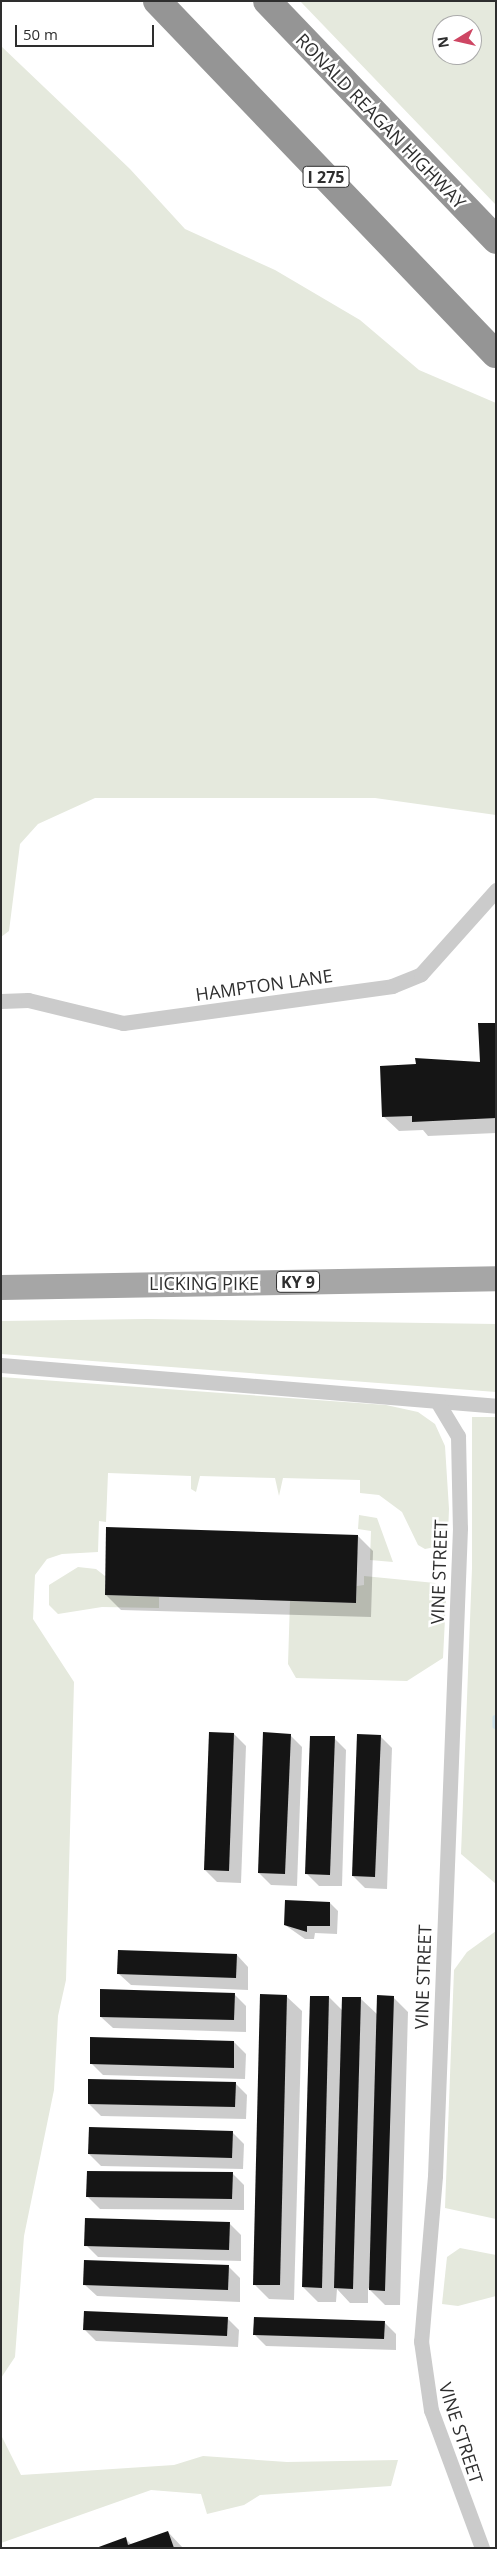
<!DOCTYPE html>
<html>
<head>
<meta charset="utf-8">
<style>
  body { margin:0 }
  #map { position:relative; width:497px; height:2549px; overflow:hidden; background:#fff; font-family:"Open Sans",sans-serif }
  div>[style] { position:absolute }
  .green>* { inset:0; background:#e5e9dd }
  .shadow>* { inset:0; background:#0003 }
  .stream>* { height:5.5px; margin:-2.75px; padding:0 2.75px; transform-origin:2.75px; border-radius:2.75px; background:#cce0e7 }
  .building>* { inset:0; background:#151515 }
  .street>* { height:15px; margin:-7.5px; padding:0 7.5px; transform-origin:7.5px; border-radius:7.5px; background:#cbcbcb }
  .primary>* { height:25px; margin:-12.5px; padding:0 12.5px; transform-origin:12.5px; border-radius:12.5px; background:#a6a6a6 }
  .highway>* { height:28px; margin:-14px; padding:0 14px; transform-origin:14px; border-radius:14px; background:#959595 }
  span { translate:-50% -50%; white-space:nowrap; text-align:center; line-height:1.15; -webkit-text-stroke:5px #fff; paint-order:stroke }
  .shield-label span { padding:1px 4px; background:#fff; border:1px solid; border-radius:4px; -webkit-text-stroke-width:0 }
  .shield-label { font-size:16px; color:#2e2e2e; font-weight:700 }
  .street-label { font-size:18px; color:#2e2e2e }
  .frame { position:absolute; inset:0; border:2px solid #2e2e2e; pointer-events:none }
  .north { position:absolute; left:432px; top:15px; width:50px; height:50px; box-sizing:border-box; background:#fff; border:1px solid #ababab; border-radius:50%; rotate:261deg; font-size:14px; font-weight:700; line-height:20px; text-align:center; color:#2e2e2e }
  .north::after { content:''; display:block; margin:auto; width:18px; height:22px; background:#ce4663; clip-path:polygon(50% 0,100% 100%,50% 72%,0 100%) }
  .scale { position:absolute; left:15px; top:25px; width:139px; height:22px; box-sizing:border-box; border:2px solid #2e2e2e; border-top:0; padding-left:6px; font-size:15px; line-height:18px; white-space:nowrap; color:#2e2e2e; -webkit-text-stroke:4px #fff; paint-order:stroke }
</style>
</head>
<body>
<div id="map">
  <div class="green">
    <div style="clip-path:polygon(evenodd,300px 1px,496px 1px,496px 205px,300px 1px,442px 25px,472px 25px,472px 55px,442px 55px,442px 25px)"></div>
    <div style="clip-path:polygon(1px 46px,130px 169px,185px 229px,275px 270px,360px 320px,419px 370px,496px 403px,496px 815px,375px 798px,95px 798px,38px 824px,20px 844px,9px 931px,1px 937px)"></div>
    <div style="clip-path:polygon(147px 1319px,496px 1324px,496px 1392px,1px 1354px,1px 1321px)"></div>
    <div style="clip-path:polygon(1px 1377px,386px 1405px,418px 1412px,435px 1424px,445px 1446px,449px 1509px,448px 1534px,440px 1546px,425px 1549px,418px 1545px,402px 1512px,379px 1495px,360px 1493px,360px 1480px,283px 1478px,279px 1496px,275px 1478px,200px 1476px,196px 1492px,191px 1489px,191px 1476px,108px 1473px,106px 1522px,99px 1521px,98px 1552px,62px 1554px,47px 1559px,35px 1575px,33px 1619px,74px 1682px,66px 1980px,58px 2016px,54px 2090px,24px 2236px,15px 2357px,1px 2378px)"></div>
    <div style="clip-path:polygon(472px 1417px,496px 1417px,496px 1884px,461px 1854px,472px 1568px)"></div>
    <div style="clip-path:polygon(359px 1515px,377px 1518px,393px 1562px,370px 1560px,371px 1531px,358px 1529px)"></div>
    <div style="clip-path:polygon(78px 1567px,96px 1569px,105px 1576px,105px 1595px,159px 1597px,159px 1608px,102px 1607px,58px 1614px,49px 1605px,49px 1585px)"></div>
    <div style="clip-path:polygon(364px 1576px,435px 1583px,446px 1599px,443px 1658px,407px 1681px,296px 1678px,288px 1664px,290px 1601px,356px 1603px,357px 1586px,364px 1585px)"></div>
    <div style="clip-path:polygon(496px 1931px,496px 2219px,445px 2208px,454px 1970px,467px 1952px)"></div>
    <div style="clip-path:polygon(460px 2248px,496px 2255px,496px 2296px,458px 2306px,442px 2304px,447px 2257px)"></div>
    <div style="clip-path:polygon(1px 2390px,2px 2437px,21px 2475px,174px 2465px,203px 2456px,287px 2462px,398px 2460px,391px 2486px,260px 2495px,244px 2505px,207px 2514px,201px 2494px,151px 2490px,1px 2543px)"></div>
  </div>
  <div class="shadow">
    <div style="clip-path:polygon(496px 1024px,496px 1133px,428px 1136px,423px 1130px,399px 1131px,383px 1116px,481px 1063px)"></div>
    <div style="clip-path:polygon(358px 1536px,373px 1551px,371px 1617px,121px 1610px,106px 1595px)"></div>
    <div style="clip-path:polygon(234px 1734px,246px 1746px,241px 1883px,217px 1882px,205px 1870px)"></div>
    <div style="clip-path:polygon(290px 1735px,302px 1747px,297px 1886px,271px 1885px,259px 1873px)"></div>
    <div style="clip-path:polygon(380px 1736px,392px 1748px,387px 1889px,365px 1888px,353px 1876px)"></div>
    <div style="clip-path:polygon(334px 1738px,346px 1750px,342px 1886px,319px 1886px,307px 1874px)"></div>
    <div style="clip-path:polygon(330px 1903px,338px 1911px,337px 1934px,315px 1933px,314px 1939px,305px 1939px,285px 1925px)"></div>
    <div style="clip-path:polygon(237px 1955px,248px 1967px,248px 1990px,131px 1985px,119px 1974px)"></div>
    <div style="clip-path:polygon(234px 1994px,246px 2006px,246px 2032px,113px 2028px,101px 2017px)"></div>
    <div style="clip-path:polygon(286px 1996px,302px 2011px,294px 2300px,269px 2299px,254px 2284px)"></div>
    <div style="clip-path:polygon(329px 1997px,343px 2011px,361px 1999px,378px 2015px,393px 1997px,408px 2012px,400px 2305px,385px 2305px,368px 2288px,368px 2303px,350px 2303px,337px 2289px,336px 2302px,318px 2302px,303px 2287px)"></div>
    <div style="clip-path:polygon(234px 2042px,246px 2054px,245px 2079px,103px 2075px,91px 2063px)"></div>
    <div style="clip-path:polygon(235px 2083px,247px 2095px,246px 2119px,101px 2116px,89px 2104px)"></div>
    <div style="clip-path:polygon(232px 2132px,244px 2144px,243px 2169px,101px 2166px,89px 2154px)"></div>
    <div style="clip-path:polygon(232px 2173px,244px 2185px,244px 2210px,100px 2209px,88px 2197px)"></div>
    <div style="clip-path:polygon(229px 2223px,241px 2235px,241px 2261px,98px 2257px,86px 2245px)"></div>
    <div style="clip-path:polygon(228px 2266px,240px 2278px,240px 2302px,97px 2296px,85px 2285px)"></div>
    <div style="clip-path:polygon(227px 2318px,239px 2330px,238px 2347px,96px 2341px,84px 2329px)"></div>
    <div style="clip-path:polygon(384px 2322px,396px 2334px,396px 2350px,266px 2346px,254px 2334px)"></div>
    <div style="clip-path:polygon(168px 2532px,183px 2548px,99px 2548px,125px 2538px,132px 2545px)"></div>
  </div>
  <div class="stream">
    <div style="left:496px;top:1718px;width:8px;rotate:90deg"></div>
  </div>
  <div class="building">
    <div style="clip-path:polygon(478px 1023px,496px 1023px,496px 1118px,412px 1122px,412px 1116px,382px 1117px,380px 1066px,416px 1064px,415px 1058px,480px 1062px)"></div>
    <div style="clip-path:polygon(106px 1527px,358px 1535px,356px 1603px,105px 1595px)"></div>
    <div style="clip-path:polygon(209px 1732px,234px 1733px,229px 1871px,204px 1870px)"></div>
    <div style="clip-path:polygon(263px 1732px,291px 1734px,285px 1874px,258px 1873px)"></div>
    <div style="clip-path:polygon(357px 1734px,381px 1735px,375px 1877px,352px 1876px)"></div>
    <div style="clip-path:polygon(310px 1736px,335px 1736px,330px 1875px,305px 1874px)"></div>
    <div style="clip-path:polygon(285px 1900px,330px 1902px,330px 1926px,307px 1926px,307px 1932px,284px 1925px)"></div>
    <div style="clip-path:polygon(118px 1950px,237px 1954px,236px 1978px,117px 1974px)"></div>
    <div style="clip-path:polygon(100px 1989px,235px 1993px,234px 2020px,100px 2017px)"></div>
    <div style="clip-path:polygon(260px 1994px,287px 1995px,280px 2285px,253px 2285px)"></div>
    <div style="clip-path:polygon(377px 1995px,394px 1996px,385px 2291px,369px 2290px)"></div>
    <div style="clip-path:polygon(310px 1996px,329px 1996px,322px 2288px,302px 2287px)"></div>
    <div style="clip-path:polygon(342px 1997px,361px 1997px,353px 2289px,334px 2288px)"></div>
    <div style="clip-path:polygon(90px 2037px,234px 2041px,234px 2068px,90px 2064px)"></div>
    <div style="clip-path:polygon(88px 2079px,236px 2082px,235px 2107px,88px 2104px)"></div>
    <div style="clip-path:polygon(89px 2127px,233px 2131px,232px 2158px,88px 2154px)"></div>
    <div style="clip-path:polygon(87px 2171px,233px 2172px,232px 2199px,86px 2197px)"></div>
    <div style="clip-path:polygon(85px 2218px,230px 2222px,229px 2250px,84px 2246px)"></div>
    <div style="clip-path:polygon(84px 2260px,229px 2265px,228px 2290px,83px 2285px)"></div>
    <div style="clip-path:polygon(84px 2311px,228px 2317px,227px 2336px,83px 2330px)"></div>
    <div style="clip-path:polygon(254px 2317px,385px 2321px,384px 2339px,253px 2335px)"></div>
    <div style="clip-path:polygon(168px 2531px,174px 2548px,96px 2548px,126px 2537px,128px 2545px)"></div>
  </div>
  <div class="street">
    <div style="left:1px;top:1001px;width:27px;rotate:-2deg"></div>
    <div style="left:28px;top:1000px;width:98px;rotate:13.6deg"></div>
    <div style="left:123px;top:1023px;width:272px;rotate:-7.8deg"></div>
    <div style="left:392px;top:986px;width:31px;rotate:-22deg"></div>
    <div style="left:421px;top:974px;width:113px;rotate:-48.2deg"></div>
    <div style="left:1px;top:1365px;width:497px;rotate:4.7deg"></div>
    <div style="left:438px;top:1403px;width:39px;rotate:59deg"></div>
    <div style="left:458px;top:1436px;width:92px;rotate:88.8deg"></div>
    <div style="left:460px;top:1528px;width:648px;rotate:92.21deg"></div>
    <div style="left:435px;top:2176px;width:166px;rotate:94.8deg"></div>
    <div style="left:421px;top:2341px;width:70px;rotate:81.8deg"></div>
    <div style="left:431px;top:2410px;width:147px;rotate:69.7deg"></div>
  </div>
  <div class="primary">
    <div style="left:1px;top:1287px;width:495px;rotate:-1deg"></div>
  </div>
  <div class="highway">
    <div style="left:157px;top:1px;width:489px;rotate:46.2deg"></div>
    <div style="left:267px;top:1px;width:331px;rotate:46.2deg"></div>
  </div>
  <div class="shield-label">
    <span style="left:326px;top:177px">I 275</span>
    <span style="left:298px;top:1282px">KY 9</span>
  </div>
  <div class="street-label">
    <span style="left:381px;top:121px;rotate:46deg">RONALD REAGAN HIGHWAY</span>
    <span style="left:264px;top:985px;rotate:-8deg">HAMPTON LANE</span>
    <span style="left:204px;top:1283px">LICKING PIKE</span>
    <span style="left:439px;top:1572px;rotate:-88deg">VINE STREET</span>
    <span style="left:423px;top:1977px;rotate:-88deg">VINE STREET</span>
    <span style="left:461px;top:2433px;rotate:72deg">VINE STREET</span>
  </div>
  <div class="frame"></div>
  <div class="north">N</div>
  <div class="scale">50 m</div>
</div>
</body>
</html>
